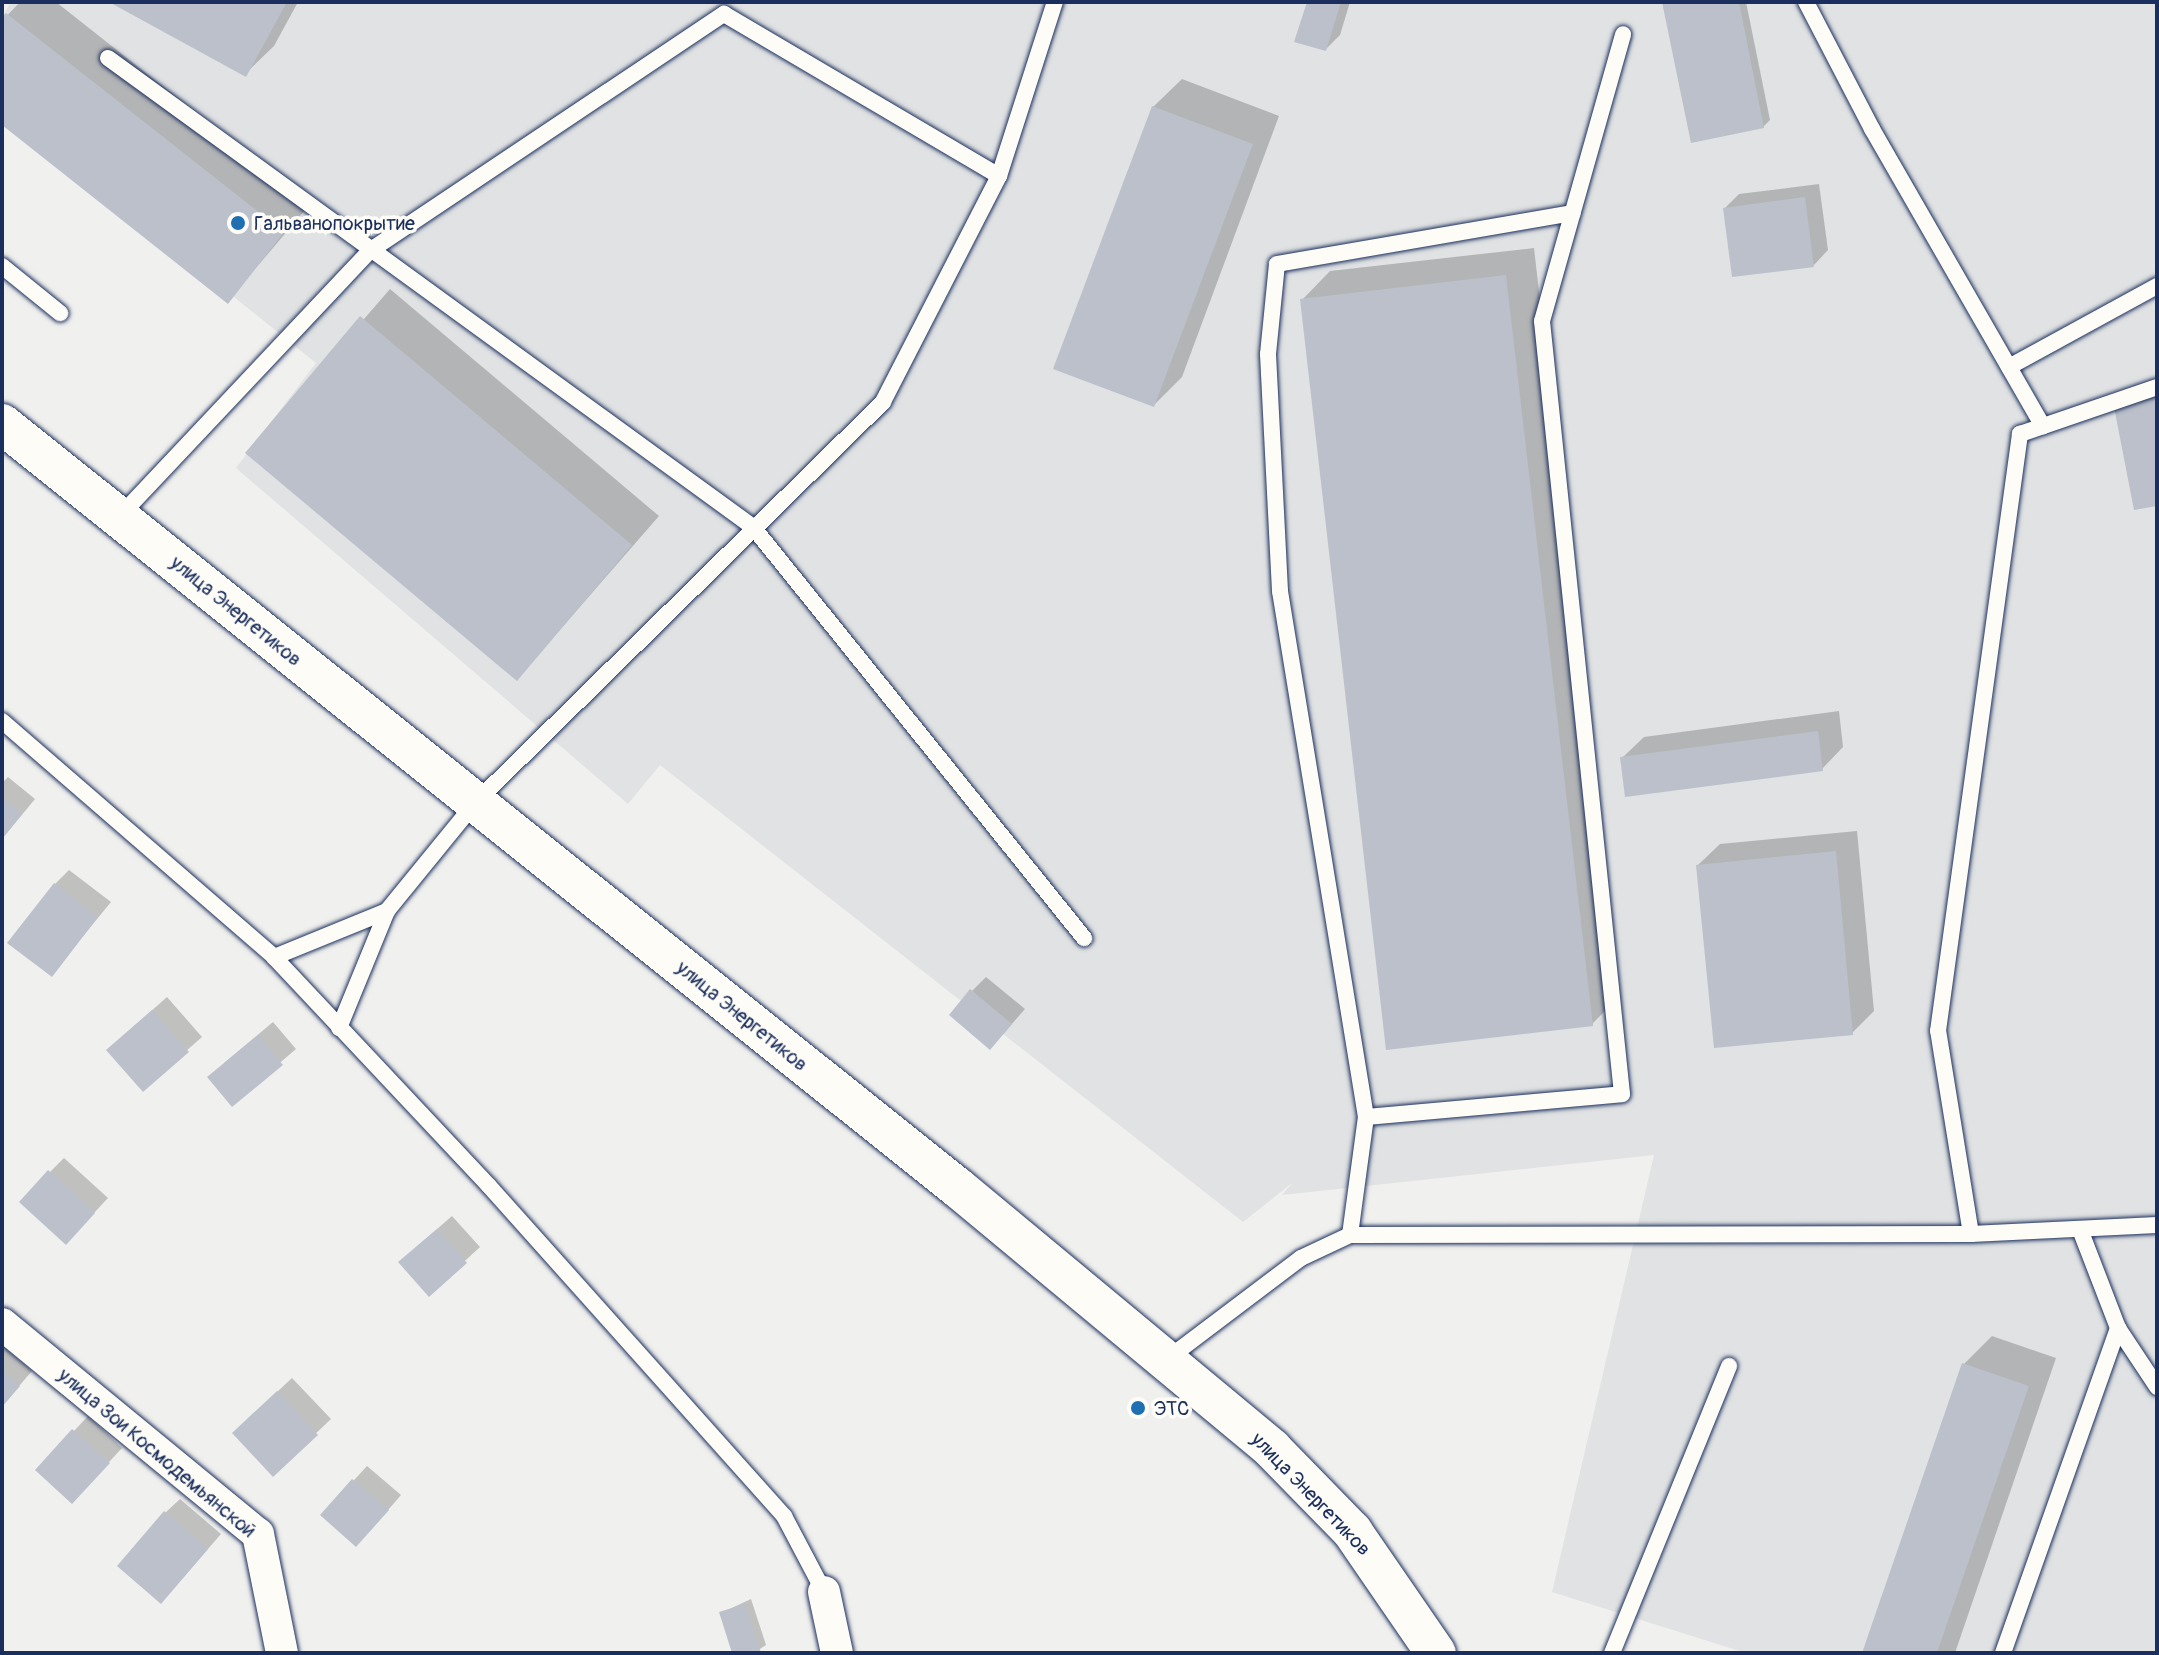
<!DOCTYPE html>
<html>
<head>
<meta charset="utf-8">
<style>
  body { margin:0 }
  #map { position:relative; width:2159px; height:1655px; overflow:hidden; background:#f0f0ee; font-family:Pangolin,sans-serif }
  div>[style] { position:absolute }
  .built>* { inset:0; background:#e0e2e3 }
  .shadow>* { inset:0; background:#0003 }
  .building>* { inset:0; background:#bbc0ca }
  .roads { filter:drop-shadow(0 0 2px #1b2f5e) drop-shadow(0 0 2px #1b2f5e) }
  .service>* { height:16px; margin:-8px; padding:0 8px; transform-origin:8px; border-radius:8px; background:#fdfcf7 }
  .minor>* { height:32px; margin:-16px; padding:0 16px; transform-origin:16px; border-radius:16px; background:#fdfcf7 }
  .tertiary>* { height:40px; margin:-20px; padding:0 20px; transform-origin:20px; border-radius:20px; background:#fdfcf7 }
  .dots>* { width:22px; height:22px; translate:-50% -50%; box-sizing:border-box; border:4px solid #fdfcf7; border-radius:50% }
  span { translate:-50% -50%; white-space:nowrap; text-align:center; line-height:1.15; -webkit-text-stroke:7px #fdfcf7; paint-order:stroke }
  .poi-label { font-size:20px; color:#1b2f5e }
  .left { translate:0 -50%; text-align:left }
  .street-label { font-size:20px; color:#1b2f5e }
  .frame { position:absolute; inset:0; border:4px solid #1b2f5e; pointer-events:none }
</style>
</head>
<body>
<div id="map">
  <div class="built">
    <div style="clip-path:polygon(11px 2px,2157px 2px,2157px 1653px,1746px 1653px,1552px 1592px,1654px 1155px,1282px 1195px,1292px 1183px,1243px 1222px,660px 765px,628px 804px,236px 468px,316px 363px,2px 110px,2px 17px)"></div>
  </div>
  <div class="shadow">
    <div style="clip-path:polygon(20px 2px,56px 2px,311px 203px,228px 301px,2px 123px,2px 21px)"></div>
    <div style="clip-path:polygon(113px 2px,298px 2px,274px 46px,245px 74px)"></div>
    <div style="clip-path:polygon(1309px 2px,1350px 2px,1340px 35px,1326px 49px)"></div>
    <div style="clip-path:polygon(1664px 2px,1746px 2px,1770px 120px,1763px 127px)"></div>
    <div style="clip-path:polygon(1182px 79px,1279px 116px,1182px 377px,1154px 405px,1153px 107px)"></div>
    <div style="clip-path:polygon(1819px 184px,1828px 250px,1814px 265px,1725px 208px,1739px 194px)"></div>
    <div style="clip-path:polygon(1534px 248px,1620px 996px,1592px 1024px,1302px 300px,1330px 271px)"></div>
    <div style="clip-path:polygon(390px 289px,659px 516px,517px 679px,248px 453px)"></div>
    <div style="clip-path:polygon(2157px 389px,2157px 504px,2116px 408px)"></div>
    <div style="clip-path:polygon(1839px 711px,1843px 747px,1822px 769px,1622px 758px,1644px 737px)"></div>
    <div style="clip-path:polygon(8px 777px,35px 799px,2px 839px,2px 783px)"></div>
    <div style="clip-path:polygon(1857px 831px,1874px 1011px,1852px 1033px,1698px 865px,1720px 844px)"></div>
    <div style="clip-path:polygon(69px 870px,111px 902px,52px 974px,55px 884px)"></div>
    <div style="clip-path:polygon(986px 977px,1025px 1009px,1004px 1033px,972px 991px)"></div>
    <div style="clip-path:polygon(167px 997px,202px 1037px,143px 1089px,123px 1036px)"></div>
    <div style="clip-path:polygon(273px 1022px,296px 1049px,232px 1104px,224px 1063px)"></div>
    <div style="clip-path:polygon(64px 1158px,108px 1198px,80px 1228px,50px 1172px)"></div>
    <div style="clip-path:polygon(452px 1216px,480px 1247px,429px 1294px,415px 1248px)"></div>
    <div style="clip-path:polygon(1992px 1336px,2056px 1358px,1955px 1653px,1864px 1653px,1964px 1364px)"></div>
    <div style="clip-path:polygon(2px 1345px,32px 1371px,2px 1406px)"></div>
    <div style="clip-path:polygon(292px 1378px,331px 1419px,273px 1474px,248px 1419px)"></div>
    <div style="clip-path:polygon(88px 1416px,122px 1448px,86px 1487px,74px 1431px)"></div>
    <div style="clip-path:polygon(367px 1466px,401px 1495px,370px 1531px,322px 1515px)"></div>
    <div style="clip-path:polygon(180px 1499px,221px 1534px,175px 1587px,165px 1513px)"></div>
    <div style="clip-path:polygon(751px 1599px,766px 1645px,754px 1653px,734px 1653px,721px 1613px)"></div>
  </div>
  <div class="building">
    <div style="clip-path:polygon(109px 2px,287px 2px,246px 77px)"></div>
    <div style="clip-path:polygon(1307px 2px,1341px 2px,1326px 51px,1294px 42px)"></div>
    <div style="clip-path:polygon(1662px 2px,1739px 2px,1764px 128px,1691px 143px)"></div>
    <div style="clip-path:polygon(6px 13px,284px 232px,228px 304px,2px 125px,2px 18px)"></div>
    <div style="clip-path:polygon(1152px 106px,1253px 144px,1154px 407px,1053px 369px)"></div>
    <div style="clip-path:polygon(1805px 197px,1814px 267px,1732px 277px,1723px 208px)"></div>
    <div style="clip-path:polygon(1506px 275px,1593px 1026px,1386px 1050px,1300px 299px)"></div>
    <div style="clip-path:polygon(360px 316px,632px 545px,517px 681px,245px 453px)"></div>
    <div style="clip-path:polygon(2157px 399px,2157px 506px,2134px 510px,2114px 407px)"></div>
    <div style="clip-path:polygon(1818px 731px,1823px 771px,1625px 797px,1620px 757px)"></div>
    <div style="clip-path:polygon(2px 797px,22px 814px,2px 839px)"></div>
    <div style="clip-path:polygon(1836px 851px,1853px 1035px,1714px 1048px,1696px 865px)"></div>
    <div style="clip-path:polygon(54px 883px,98px 917px,52px 977px,7px 943px)"></div>
    <div style="clip-path:polygon(970px 989px,1012px 1024px,990px 1050px,949px 1015px)"></div>
    <div style="clip-path:polygon(152px 1010px,189px 1052px,143px 1092px,106px 1050px)"></div>
    <div style="clip-path:polygon(258px 1035px,283px 1065px,232px 1107px,207px 1077px)"></div>
    <div style="clip-path:polygon(48px 1170px,95px 1213px,66px 1245px,19px 1202px)"></div>
    <div style="clip-path:polygon(437px 1229px,467px 1263px,429px 1297px,398px 1262px)"></div>
    <div style="clip-path:polygon(1962px 1363px,2029px 1386px,1937px 1653px,1862px 1653px)"></div>
    <div style="clip-path:polygon(2px 1371px,20px 1386px,2px 1407px)"></div>
    <div style="clip-path:polygon(277px 1391px,318px 1435px,273px 1477px,232px 1433px)"></div>
    <div style="clip-path:polygon(72px 1429px,110px 1463px,72px 1504px,35px 1470px)"></div>
    <div style="clip-path:polygon(352px 1479px,389px 1510px,356px 1547px,320px 1515px)"></div>
    <div style="clip-path:polygon(164px 1511px,208px 1549px,161px 1604px,117px 1566px)"></div>
    <div style="clip-path:polygon(745px 1604px,761px 1653px,732px 1653px,719px 1612px)"></div>
  </div>
  <div class="roads">
    <div class="service">
      <div style="left:1806px;top:2px;width:143px;rotate:62.5deg"></div>
      <div style="left:1872px;top:129px;width:343px;rotate:60.1deg"></div>
      <div style="left:108px;top:58px;width:797px;rotate:36.02deg"></div>
      <div style="left:753px;top:527px;width:528px;rotate:51.15deg"></div>
      <div style="left:999px;top:176px;width:183px;rotate:-72.2deg"></div>
      <div style="left:2px;top:266px;width:75px;rotate:39deg"></div>
      <div style="left:2009px;top:367px;width:169px;rotate:-28.7deg"></div>
      <div style="left:119px;top:517px;width:367px;rotate:-46.7deg"></div>
      <div style="left:371px;top:250px;width:425px;rotate:-33.8deg"></div>
      <div style="left:724px;top:14px;width:319px;rotate:30.5deg"></div>
      <div style="left:999px;top:176px;width:254px;rotate:117.2deg"></div>
      <div style="left:883px;top:402px;width:572px;rotate:135.5deg"></div>
      <div style="left:475px;top:803px;width:139px;rotate:129.2deg"></div>
      <div style="left:387px;top:911px;width:122px;rotate:157.8deg"></div>
      <div style="left:2px;top:721px;width:360px;rotate:40.9deg"></div>
      <div style="left:274px;top:957px;width:314px;rotate:46.8deg"></div>
      <div style="left:489px;top:1186px;width:443px;rotate:48.2deg"></div>
      <div style="left:784px;top:1516px;width:86px;rotate:62.2deg"></div>
      <div style="left:339px;top:1028px;width:126px;rotate:-67.7deg"></div>
      <div style="left:1366px;top:1117px;width:257px;rotate:-5.1deg"></div>
      <div style="left:1622px;top:1094px;width:777px;rotate:-95.91deg"></div>
      <div style="left:1542px;top:321px;width:298px;rotate:-74.2deg"></div>
      <div style="left:2081px;top:1232px;width:103px;rotate:68.9deg"></div>
      <div style="left:2118px;top:1328px;width:71px;rotate:56.5deg"></div>
      <div style="left:1971px;top:1234px;width:206px;rotate:-99.2deg"></div>
      <div style="left:1938px;top:1031px;width:603px;rotate:-82.18deg"></div>
      <div style="left:2020px;top:434px;width:145px;rotate:-18.9deg"></div>
      <div style="left:1350px;top:1235px;width:119px;rotate:-82.3deg"></div>
      <div style="left:1366px;top:1117px;width:533px;rotate:-99.29deg"></div>
      <div style="left:1280px;top:591px;width:237px;rotate:-92.9deg"></div>
      <div style="left:1268px;top:354px;width:90px;rotate:-84.3deg"></div>
      <div style="left:1277px;top:264px;width:300px;rotate:-9.8deg"></div>
      <div style="left:1166px;top:1360px;width:169px;rotate:-37.1deg"></div>
      <div style="left:1301px;top:1258px;width:54px;rotate:-25.1deg"></div>
      <div style="left:1350px;top:1235px;width:621px;rotate:-0.09deg"></div>
      <div style="left:1971px;top:1234px;width:186px;rotate:-2.8deg"></div>
      <div style="left:1612px;top:1653px;width:310px;rotate:-67.8deg"></div>
      <div style="left:2003px;top:1653px;width:345px;rotate:-70.5deg"></div>
    </div>
    <div class="minor">
      <div style="left:2px;top:1324px;width:331px;rotate:39.4deg"></div>
      <div style="left:258px;top:1534px;width:121px;rotate:78.6deg"></div>
      <div style="left:824px;top:1592px;width:62px;rotate:78deg"></div>
    </div>
    <div class="tertiary">
      <div style="left:2px;top:424px;width:1224px;rotate:38.63deg"></div>
      <div style="left:958px;top:1188px;width:408px;rotate:39.7deg"></div>
      <div style="left:1272px;top:1449px;width:115px;rotate:45.7deg"></div>
      <div style="left:1352px;top:1531px;width:148px;rotate:55.5deg"></div>
    </div>
  </div>
  <div class="dots">
    <div style="left:238px;top:223px;background:#1f6fb2"></div>
    <div style="left:1138px;top:1408px;background:#1f6fb2"></div>
  </div>
  <div class="poi-label">
    <span class="left" style="left:254px;top:223px">Гальванопокрытие</span>
    <span class="left" style="left:1154px;top:1408px">ЭТС</span>
  </div>
  <div class="street-label">
    <span style="left:236px;top:611px;rotate:39deg">улица Энергетиков</span>
    <span style="left:742px;top:1016px;rotate:39deg">улица Энергетиков</span>
    <span style="left:157px;top:1453px;rotate:40deg">улица Зои Космодемьянской</span>
    <span style="left:1311px;top:1494px;rotate:46deg">улица Энергетиков</span>
  </div>
  <div class="frame"></div>
</div>
</body>
</html>
